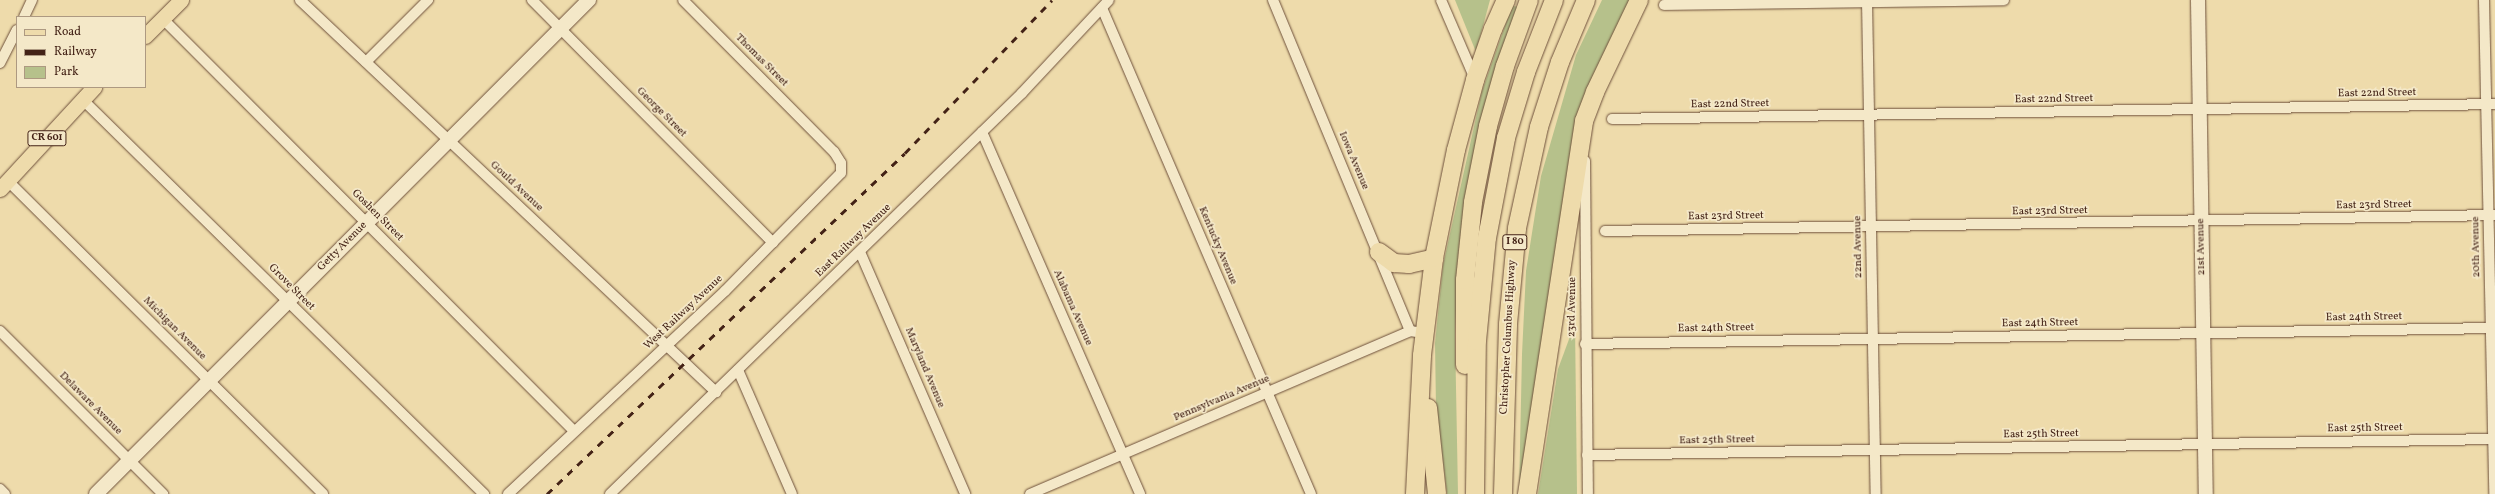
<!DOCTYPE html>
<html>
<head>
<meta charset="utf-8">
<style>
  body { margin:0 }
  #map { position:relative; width:2495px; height:494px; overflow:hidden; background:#eedbab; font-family:Vollkorn,serif }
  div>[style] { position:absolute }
  .green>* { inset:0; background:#b6c18b }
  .roads { filter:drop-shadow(0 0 1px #6e503b) drop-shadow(0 0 1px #6e503b) }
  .street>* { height:10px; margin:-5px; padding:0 5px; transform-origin:5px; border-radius:5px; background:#f4e8c8 }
  .secondary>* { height:14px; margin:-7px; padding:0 7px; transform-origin:7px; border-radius:7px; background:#f4e8c8 }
  .primary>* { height:15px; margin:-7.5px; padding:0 7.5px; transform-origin:7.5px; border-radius:7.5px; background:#eedbab }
  .highway>* { height:18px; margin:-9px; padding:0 9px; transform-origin:9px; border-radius:9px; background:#eedbab }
  .rail>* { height:3px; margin-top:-1.5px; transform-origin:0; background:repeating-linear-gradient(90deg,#432216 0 7px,transparent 0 14px) }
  span { translate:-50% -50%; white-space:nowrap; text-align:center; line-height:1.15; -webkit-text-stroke:3.5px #f4e8c8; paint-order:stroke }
  .shield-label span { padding:1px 3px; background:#f4e8c8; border:1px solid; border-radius:3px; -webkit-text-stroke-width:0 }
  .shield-label { font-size:10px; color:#432216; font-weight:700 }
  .street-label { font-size:11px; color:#432216 }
  .legend { position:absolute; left:16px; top:16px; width:130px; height:72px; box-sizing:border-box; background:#f4e8c8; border:1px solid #ad9981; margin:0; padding:5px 7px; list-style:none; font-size:12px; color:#432216 }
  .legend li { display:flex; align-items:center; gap:8px; height:20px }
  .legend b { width:20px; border:1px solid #ad9981 }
</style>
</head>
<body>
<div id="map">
  <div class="green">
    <div style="clip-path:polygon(1455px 0,1490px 0,1476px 52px)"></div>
    <div style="clip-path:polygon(1602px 0,1633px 0,1592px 80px,1519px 494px,1522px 354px,1526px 271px,1541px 176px,1576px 55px)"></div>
    <div style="clip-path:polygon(1512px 6px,1521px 7px,1457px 287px,1455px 334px,1458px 494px,1447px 494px,1436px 408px,1435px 343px,1443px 265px,1482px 91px)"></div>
    <div style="clip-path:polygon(1575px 323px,1577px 494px,1538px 494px,1558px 369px)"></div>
  </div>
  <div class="roads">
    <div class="street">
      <div style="left:300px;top:0;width:572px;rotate:43.3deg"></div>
      <div style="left:532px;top:0;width:342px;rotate:45.2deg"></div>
      <div style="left:1273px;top:0;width:358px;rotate:67.5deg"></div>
      <div style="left:1441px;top:0;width:86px;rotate:66.7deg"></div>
      <div style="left:1867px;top:0;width:494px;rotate:89deg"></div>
      <div style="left:2484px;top:0;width:494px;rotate:88.8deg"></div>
      <div style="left:1664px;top:5px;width:340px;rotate:-0.8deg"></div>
      <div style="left:1102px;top:8px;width:529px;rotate:66.73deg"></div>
      <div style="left:24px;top:17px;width:19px;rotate:-65deg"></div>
      <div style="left:163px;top:19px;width:582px;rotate:45.07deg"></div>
      <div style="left:366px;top:62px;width:88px;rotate:-45deg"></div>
      <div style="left:0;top:63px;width:37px;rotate:-63deg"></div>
      <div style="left:82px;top:99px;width:564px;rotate:44.5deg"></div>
      <div style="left:1612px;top:119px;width:883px;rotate:-0.97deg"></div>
      <div style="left:982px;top:132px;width:395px;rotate:66.4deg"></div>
      <div style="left:1585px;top:161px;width:333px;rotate:89.5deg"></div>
      <div style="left:8px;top:181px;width:444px;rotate:44.8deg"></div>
      <div style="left:1605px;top:231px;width:890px;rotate:-1.03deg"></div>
      <div style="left:860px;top:252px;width:264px;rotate:66.5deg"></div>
      <div style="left:0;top:331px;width:231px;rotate:45deg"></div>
      <div style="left:1585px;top:344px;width:910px;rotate:-1.01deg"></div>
      <div style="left:738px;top:370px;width:135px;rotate:66.5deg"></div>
      <div style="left:1587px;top:455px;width:908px;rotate:-1.01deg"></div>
      <div style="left:0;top:489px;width:7px;rotate:45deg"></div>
      <div style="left:508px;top:494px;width:297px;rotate:-43.1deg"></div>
      <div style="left:725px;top:291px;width:165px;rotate:-45.5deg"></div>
      <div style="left:841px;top:173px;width:10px;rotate:-90deg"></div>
      <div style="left:841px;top:163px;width:13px;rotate:-122deg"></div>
      <div style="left:834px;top:152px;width:214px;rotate:-134.8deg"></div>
      <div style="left:610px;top:494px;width:575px;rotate:-44.22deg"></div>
      <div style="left:1022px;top:93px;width:127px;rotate:-46.9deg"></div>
      <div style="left:1030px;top:494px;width:413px;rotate:-23.2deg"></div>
      <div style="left:1410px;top:331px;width:14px;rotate:8deg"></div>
    </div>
    <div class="secondary">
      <div style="left:2198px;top:0;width:494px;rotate:89.1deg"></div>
      <div style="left:96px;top:494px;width:698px;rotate:-45.06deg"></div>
    </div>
    <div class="primary">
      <div style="left:145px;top:36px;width:51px;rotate:-45deg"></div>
      <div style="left:0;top:189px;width:139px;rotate:-47.3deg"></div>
    </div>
    <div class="highway">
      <div style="left:1379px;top:252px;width:19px;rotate:36deg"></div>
      <div style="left:1394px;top:263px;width:15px;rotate:4deg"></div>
      <div style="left:1409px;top:264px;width:26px;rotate:-13deg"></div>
      <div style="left:1465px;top:365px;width:85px;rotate:-90deg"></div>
      <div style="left:1465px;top:280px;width:78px;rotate:-84.1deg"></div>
      <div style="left:1473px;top:202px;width:77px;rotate:-78.8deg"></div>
      <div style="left:1488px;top:126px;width:62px;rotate:-74.2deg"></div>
      <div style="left:1505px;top:66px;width:70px;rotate:-70deg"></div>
      <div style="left:1428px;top:408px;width:86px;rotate:84deg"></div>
      <div style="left:1415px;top:494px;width:139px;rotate:-87.1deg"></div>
      <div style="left:1422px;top:355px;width:98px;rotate:-82.9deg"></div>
      <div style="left:1434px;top:258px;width:110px;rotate:-78.5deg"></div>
      <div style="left:1456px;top:150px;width:73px;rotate:-74.8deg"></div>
      <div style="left:1475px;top:80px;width:54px;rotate:-70.6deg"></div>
      <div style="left:1493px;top:29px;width:32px;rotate:-66deg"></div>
      <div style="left:1475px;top:494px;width:153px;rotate:-89.3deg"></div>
      <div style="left:1477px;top:341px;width:103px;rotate:-84.5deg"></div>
      <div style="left:1487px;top:238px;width:102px;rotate:-79.2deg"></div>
      <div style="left:1506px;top:138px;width:69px;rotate:-73.1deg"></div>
      <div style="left:1526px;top:72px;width:77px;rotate:-68.7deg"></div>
      <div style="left:1503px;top:494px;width:170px;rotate:-88.3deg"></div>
      <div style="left:1508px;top:324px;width:96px;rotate:-84.6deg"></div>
      <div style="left:1517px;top:228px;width:103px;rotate:-77.7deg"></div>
      <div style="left:1539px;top:127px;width:68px;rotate:-72.1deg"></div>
      <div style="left:1560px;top:62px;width:67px;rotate:-67.2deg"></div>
      <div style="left:1527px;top:494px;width:377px;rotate:-81.3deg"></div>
      <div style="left:1584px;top:121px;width:31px;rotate:-69deg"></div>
      <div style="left:1595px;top:92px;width:102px;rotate:-64.4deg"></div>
    </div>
  </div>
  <div class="rail">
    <div style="left:547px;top:494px;width:494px;rotate:-43.6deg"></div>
    <div style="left:905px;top:153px;width:212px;rotate:-46.1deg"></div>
  </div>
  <div class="shield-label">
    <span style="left:47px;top:138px">CR 601</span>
    <span style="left:1515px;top:242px">I 80</span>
  </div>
  <div class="street-label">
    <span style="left:761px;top:61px;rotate:45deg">Thomas Street</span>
    <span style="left:2377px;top:94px;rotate:-1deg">East 22nd Street</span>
    <span style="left:2054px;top:100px;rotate:-1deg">East 22nd Street</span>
    <span style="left:1730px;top:105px;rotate:-1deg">East 22nd Street</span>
    <span style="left:661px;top:113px;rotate:45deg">George Street</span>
    <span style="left:1353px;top:161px;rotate:67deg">Iowa Avenue</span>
    <span style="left:516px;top:187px;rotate:43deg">Gould Avenue</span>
    <span style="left:2374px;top:206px;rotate:-1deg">East 23rd Street</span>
    <span style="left:2050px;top:212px;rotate:-1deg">East 23rd Street</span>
    <span style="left:377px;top:216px;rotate:45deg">Goshen Street</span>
    <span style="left:1726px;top:217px;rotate:-1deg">East 23rd Street</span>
    <span style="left:854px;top:241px;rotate:-44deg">East Railway Avenue</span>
    <span style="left:1217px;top:246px;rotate:67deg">Kentucky Avenue</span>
    <span style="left:343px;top:247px;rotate:-45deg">Getty Avenue</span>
    <span style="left:1859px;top:247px;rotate:-91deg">22nd Avenue</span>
    <span style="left:2202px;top:247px;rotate:-91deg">21st Avenue</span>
    <span style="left:2477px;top:247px;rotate:-91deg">20th Avenue</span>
    <span style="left:291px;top:288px;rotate:45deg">Grove Street</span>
    <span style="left:1573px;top:307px;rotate:-89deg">23rd Avenue</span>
    <span style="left:1072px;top:308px;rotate:66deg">Alabama Avenue</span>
    <span style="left:684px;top:313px;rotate:-43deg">West Railway Avenue</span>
    <span style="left:2364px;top:318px;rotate:-1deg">East 24th Street</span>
    <span style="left:2040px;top:324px;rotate:-1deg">East 24th Street</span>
    <span style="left:174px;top:329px;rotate:45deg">Michigan Avenue</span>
    <span style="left:1716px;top:329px;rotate:-1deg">East 24th Street</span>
    <span style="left:1509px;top:337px;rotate:-87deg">Christopher Columbus Highway</span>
    <span style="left:924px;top:368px;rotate:67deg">Maryland Avenue</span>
    <span style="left:1222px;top:399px;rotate:-23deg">Pennsylvania Avenue</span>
    <span style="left:90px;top:404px;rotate:45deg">Delaware Avenue</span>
    <span style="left:2365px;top:429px;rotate:-1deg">East 25th Street</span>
    <span style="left:2041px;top:435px;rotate:-1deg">East 25th Street</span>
    <span style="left:1717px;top:441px;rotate:-1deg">East 25th Street</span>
  </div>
  <ul class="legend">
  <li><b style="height:5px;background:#eedbab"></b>Road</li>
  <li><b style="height:5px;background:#432216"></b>Railway</li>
  <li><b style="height:11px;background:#b6c18b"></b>Park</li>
  </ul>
</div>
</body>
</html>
